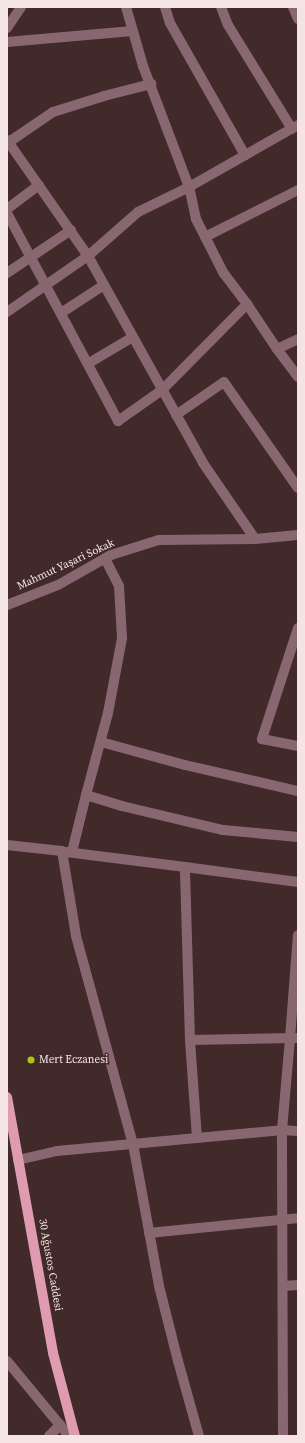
<!DOCTYPE html>
<html>
<head>
<meta charset="utf-8">
<style>
  body { margin:0 }
  #map { position:relative; width:305px; height:1443px; overflow:hidden; background:#422a2a; font-family:"Source Serif 4",serif }
  div>[style] { position:absolute }
  .minor>* { height:10px; margin:-5px; padding:0 5px; transform-origin:5px; border-radius:5px; background:#896771 }
  .major>* { height:10px; margin:-5px; padding:0 5px; transform-origin:5px; border-radius:5px; background:#df9bb0 }
  .dots>* { width:11px; height:11px; translate:-50% -50%; box-sizing:border-box; border:2px solid #422a2a; border-radius:50% }
  span { translate:-50% -50%; white-space:nowrap; text-align:center; line-height:1.15; -webkit-text-stroke:3px #422a2a; paint-order:stroke }
  .street-label { font-size:11px; color:#f4e4e4 }
  .poi-label { font-size:11px; color:#f4e4e4 }
  .left { translate:0 -50%; text-align:left }
  .frame { position:absolute; inset:0; border:8px solid #f4e4e4; pointer-events:none }
</style>
</head>
<body>
<div id="map">
  <div class="minor">
    <div style="left:165px;top:7px;width:17px;rotate:73deg"></div>
    <div style="left:170px;top:23px;width:152px;rotate:60.4deg"></div>
    <div style="left:221px;top:7px;width:19px;rotate:69deg"></div>
    <div style="left:228px;top:25px;width:122px;rotate:58.4deg"></div>
    <div style="left:293px;top:7px;width:13px;rotate:67deg"></div>
    <div style="left:7px;top:28px;width:25px;rotate:-56deg"></div>
    <div style="left:7px;top:42px;width:126px;rotate:-5deg"></div>
    <div style="left:7px;top:140px;width:141px;rotate:55.1deg"></div>
    <div style="left:88px;top:256px;width:237px;rotate:60.9deg"></div>
    <div style="left:203px;top:463px;width:92px;rotate:55.6deg"></div>
    <div style="left:9px;top:142px;width:53px;rotate:-34.3deg"></div>
    <div style="left:53px;top:112px;width:53px;rotate:-17.4deg"></div>
    <div style="left:104px;top:96px;width:49px;rotate:-14.3deg"></div>
    <div style="left:7px;top:209px;width:40px;rotate:-37deg"></div>
    <div style="left:7px;top:213px;width:236px;rotate:61.9deg"></div>
    <div style="left:118px;top:421px;width:54px;rotate:-35.2deg"></div>
    <div style="left:162px;top:390px;width:121px;rotate:-45.3deg"></div>
    <div style="left:247px;top:304px;width:54px;rotate:56.3deg"></div>
    <div style="left:277px;top:349px;width:35px;rotate:53deg"></div>
    <div style="left:205px;top:237px;width:104px;rotate:-26.8deg"></div>
    <div style="left:7px;top:273px;width:77px;rotate:-33.9deg"></div>
    <div style="left:247px;top:304px;width:38px;rotate:-127deg"></div>
    <div style="left:224px;top:274px;width:62px;rotate:-117deg"></div>
    <div style="left:196px;top:219px;width:33px;rotate:-102deg"></div>
    <div style="left:189px;top:187px;width:125px;rotate:-29.6deg"></div>
    <div style="left:7px;top:312px;width:98px;rotate:-34.7deg"></div>
    <div style="left:88px;top:256px;width:67px;rotate:-41.3deg"></div>
    <div style="left:138px;top:212px;width:57px;rotate:-26.1deg"></div>
    <div style="left:189px;top:187px;width:129px;rotate:-110.8deg"></div>
    <div style="left:143px;top:66px;width:61px;rotate:-106.1deg"></div>
    <div style="left:61px;top:313px;width:51px;rotate:-33.1deg"></div>
    <div style="left:277px;top:349px;width:23px;rotate:-25deg"></div>
    <div style="left:89px;top:363px;width:51px;rotate:-30.6deg"></div>
    <div style="left:176px;top:415px;width:58px;rotate:-34.5deg"></div>
    <div style="left:224px;top:382px;width:129px;rotate:55.1deg"></div>
    <div style="left:7px;top:605px;width:55px;rotate:-21.4deg"></div>
    <div style="left:58px;top:585px;width:61px;rotate:-29.5deg"></div>
    <div style="left:111px;top:555px;width:50px;rotate:-17.4deg"></div>
    <div style="left:159px;top:540px;width:96px;rotate:-0.6deg"></div>
    <div style="left:255px;top:539px;width:43px;rotate:-5.3deg"></div>
    <div style="left:298px;top:628px;width:117px;rotate:108deg"></div>
    <div style="left:262px;top:739px;width:37px;rotate:11deg"></div>
    <div style="left:101px;top:742px;width:87px;rotate:15.3deg"></div>
    <div style="left:185px;top:765px;width:116px;rotate:13deg"></div>
    <div style="left:86px;top:795px;width:85px;rotate:-75deg"></div>
    <div style="left:108px;top:713px;width:76px;rotate:-79.4deg"></div>
    <div style="left:122px;top:638px;width:52px;rotate:-93.3deg"></div>
    <div style="left:119px;top:586px;width:31px;rotate:-117deg"></div>
    <div style="left:7px;top:845px;width:55px;rotate:6.2deg"></div>
    <div style="left:62px;top:851px;width:86px;rotate:80.6deg"></div>
    <div style="left:76px;top:936px;width:216px;rotate:74.7deg"></div>
    <div style="left:133px;top:1144px;width:144px;rotate:79.6deg"></div>
    <div style="left:159px;top:1286px;width:77px;rotate:75.8deg"></div>
    <div style="left:178px;top:1361px;width:78px;rotate:74.4deg"></div>
    <div style="left:66px;top:852px;width:120px;rotate:7.2deg"></div>
    <div style="left:72px;top:852px;width:59px;rotate:-76.2deg"></div>
    <div style="left:86px;top:795px;width:38px;rotate:17deg"></div>
    <div style="left:122px;top:806px;width:104px;rotate:13.4deg"></div>
    <div style="left:223px;top:830px;width:75px;rotate:5.3deg"></div>
    <div style="left:190px;top:1040px;width:173px;rotate:-91.7deg"></div>
    <div style="left:185px;top:867px;width:114px;rotate:7.6deg"></div>
    <div style="left:197px;top:1138px;width:98px;rotate:-94.1deg"></div>
    <div style="left:190px;top:1040px;width:100px;rotate:-1.1deg"></div>
    <div style="left:290px;top:1038px;width:103px;rotate:-85.6deg"></div>
    <div style="left:18px;top:1160px;width:40px;rotate:-13deg"></div>
    <div style="left:57px;top:1151px;width:226px;rotate:-5.3deg"></div>
    <div style="left:282px;top:1130px;width:92px;rotate:-85deg"></div>
    <div style="left:290px;top:1038px;width:8px"></div>
    <div style="left:149px;top:1233px;width:150px;rotate:-5.7deg"></div>
    <div style="left:283px;top:1286px;width:15px;rotate:-4deg"></div>
    <div style="left:7px;top:1361px;width:97px;rotate:50.4deg"></div>
    <div style="left:49px;top:1436px;width:16px;rotate:-45deg"></div>
    <div style="left:283px;top:1436px;width:306px;rotate:-90.2deg"></div>
    <div style="left:282px;top:1130px;width:16px;rotate:4deg"></div>
  </div>
  <div class="major">
    <div style="left:7px;top:1097px;width:260px;rotate:79.8deg"></div>
    <div style="left:53px;top:1353px;width:86px;rotate:75.2deg"></div>
  </div>
  <div class="dots">
    <div style="left:31px;top:1060px;background:#acc613"></div>
  </div>
  <div class="street-label">
    <span style="left:66px;top:565px;rotate:-25deg">Mahmut Yaşari Sokak</span>
    <span style="left:50px;top:1265px;rotate:80deg">30 Ağustos Caddesi</span>
  </div>
  <div class="poi-label">
    <span class="left" style="left:39px;top:1060px">Mert Eczanesi</span>
  </div>
  <div class="frame"></div>
</div>
</body>
</html>
